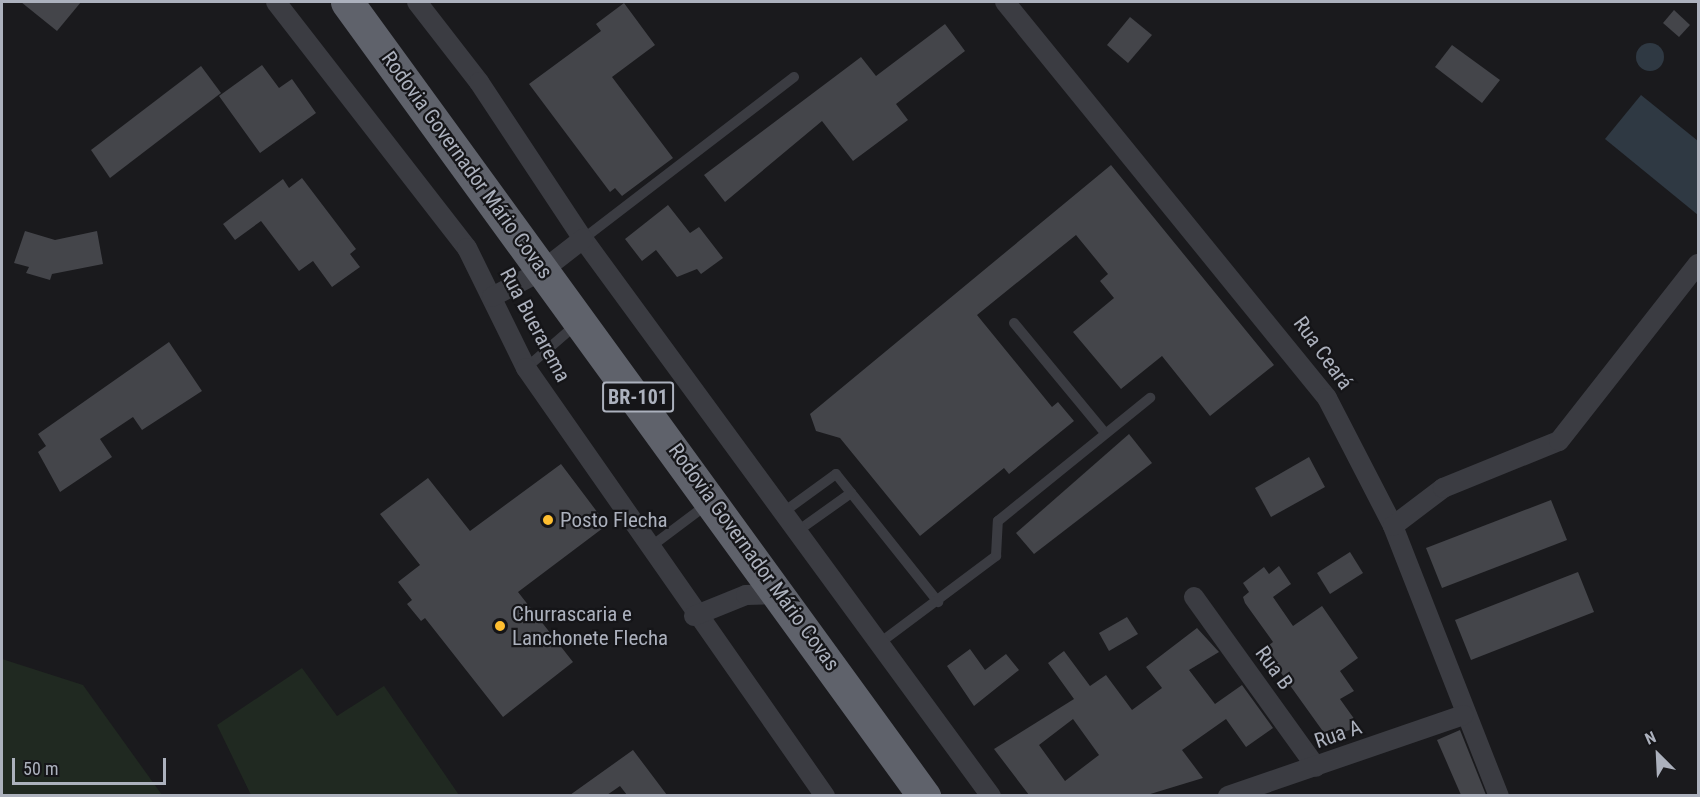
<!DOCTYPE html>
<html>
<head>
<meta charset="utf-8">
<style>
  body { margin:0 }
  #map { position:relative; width:1700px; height:797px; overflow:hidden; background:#1a1a1d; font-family:"Roboto Condensed",sans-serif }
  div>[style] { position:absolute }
  .green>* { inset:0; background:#202921 }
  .water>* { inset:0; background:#2f3943 }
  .round { border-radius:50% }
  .building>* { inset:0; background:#44454a }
  .service>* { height:10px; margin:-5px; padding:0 5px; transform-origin:5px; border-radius:5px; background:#3b3c42 }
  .minor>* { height:20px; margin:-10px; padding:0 10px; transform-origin:10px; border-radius:10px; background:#3b3c42 }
  .trunk>* { height:33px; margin:-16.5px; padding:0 16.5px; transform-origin:16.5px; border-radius:16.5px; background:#5f626b }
  .dots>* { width:16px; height:16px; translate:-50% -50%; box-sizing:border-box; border:3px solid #151518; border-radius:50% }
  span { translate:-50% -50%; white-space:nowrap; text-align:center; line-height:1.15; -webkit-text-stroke:4.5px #151518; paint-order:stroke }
  .shield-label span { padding:2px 4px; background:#151518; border:2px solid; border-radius:4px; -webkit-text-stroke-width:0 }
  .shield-label { font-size:20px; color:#acb1bd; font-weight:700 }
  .street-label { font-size:21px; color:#acb1bd }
  .poi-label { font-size:21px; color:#acb1bd }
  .left { translate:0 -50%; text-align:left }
  .frame { position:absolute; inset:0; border:3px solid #acb1bd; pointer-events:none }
  .north { position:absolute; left:1628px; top:725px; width:60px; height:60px; -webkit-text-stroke:4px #151518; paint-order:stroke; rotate:336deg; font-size:16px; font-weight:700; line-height:24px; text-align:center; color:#acb1bd }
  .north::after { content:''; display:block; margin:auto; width:21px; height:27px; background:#acb1bd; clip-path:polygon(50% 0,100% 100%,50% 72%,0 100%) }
  .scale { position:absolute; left:12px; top:758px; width:154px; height:27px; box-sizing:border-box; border:3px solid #acb1bd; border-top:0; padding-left:8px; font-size:18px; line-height:21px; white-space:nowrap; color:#acb1bd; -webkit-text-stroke:4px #151518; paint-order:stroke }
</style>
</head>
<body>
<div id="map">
  <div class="green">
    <div style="clip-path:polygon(2px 659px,83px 685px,162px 795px,2px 795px)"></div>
    <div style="clip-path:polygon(302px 668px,337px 716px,384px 686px,459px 795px,251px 795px,217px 725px)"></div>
  </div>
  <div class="water">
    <div class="round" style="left:1636px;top:43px;width:28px;height:28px"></div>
    <div style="clip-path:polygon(1641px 95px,1698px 141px,1698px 215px,1605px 139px)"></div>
  </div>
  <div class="building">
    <div style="clip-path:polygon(21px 2px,81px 2px,57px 31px)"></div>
    <div style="clip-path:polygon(624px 3px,655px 45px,612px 77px,673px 158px,622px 196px,615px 188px,610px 192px,529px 84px,601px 31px,596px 24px)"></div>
    <div style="clip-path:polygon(1674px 10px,1690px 25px,1679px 37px,1663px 23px)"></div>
    <div style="clip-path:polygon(1130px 17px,1152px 35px,1128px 63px,1107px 45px)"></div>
    <div style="clip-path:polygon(945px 24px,965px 51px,896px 104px,908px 120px,853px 161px,822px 121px,725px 202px,704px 175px,861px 57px,876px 76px)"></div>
    <div style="clip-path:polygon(1452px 45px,1500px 80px,1482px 103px,1435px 67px)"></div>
    <div style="clip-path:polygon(262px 65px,279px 88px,292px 79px,316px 113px,260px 153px,219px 96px)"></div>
    <div style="clip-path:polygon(201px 66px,221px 93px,110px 178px,91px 150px)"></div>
    <div style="clip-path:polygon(1111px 165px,1274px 365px,1210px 416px,1162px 356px,1121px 389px,1073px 332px,1114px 298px,1100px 281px,1108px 274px,1076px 235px,977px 315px,1052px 407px,1058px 402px,1074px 421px,1009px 474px,1004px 468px,920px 536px,840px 438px,816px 431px,810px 414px)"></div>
    <div style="clip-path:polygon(302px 178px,356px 249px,350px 254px,360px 267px,332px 287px,313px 261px,299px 271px,261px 221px,235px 240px,223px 224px,283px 179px,289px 188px)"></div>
    <div style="clip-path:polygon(668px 205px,690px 233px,699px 227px,723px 258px,701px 274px,697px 269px,677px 277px,656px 250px,642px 261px,625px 239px)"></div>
    <div style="clip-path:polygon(25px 231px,55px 240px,97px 231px,103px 264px,52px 274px,50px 280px,26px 273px,29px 267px,14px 263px)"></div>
    <div style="clip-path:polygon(169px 342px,202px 391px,142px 430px,133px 417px,100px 439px,112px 457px,60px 492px,38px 452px,46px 446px,38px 434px)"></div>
    <div style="clip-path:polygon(1129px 434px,1152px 463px,1034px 554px,1016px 533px)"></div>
    <div style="clip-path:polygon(1309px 457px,1325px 487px,1271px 517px,1255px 488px)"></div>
    <div style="clip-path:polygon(561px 464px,607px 525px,518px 592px,573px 662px,503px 717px,425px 618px,421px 621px,407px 604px,412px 600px,398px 582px,420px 565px,380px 514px,428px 478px,470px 531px)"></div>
    <div style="clip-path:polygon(1551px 500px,1567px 540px,1442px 588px,1426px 548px)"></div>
    <div style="clip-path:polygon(1350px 552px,1363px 573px,1330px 594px,1317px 573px)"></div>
    <div style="clip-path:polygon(1279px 566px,1291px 584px,1273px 597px,1293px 626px,1322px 606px,1358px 658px,1340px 671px,1354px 691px,1340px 699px,1360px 727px,1327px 737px,1264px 649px,1273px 642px,1245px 603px,1243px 597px,1249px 592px,1243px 583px,1264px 567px,1269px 574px)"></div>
    <div style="clip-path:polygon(1578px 572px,1594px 612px,1471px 660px,1455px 620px)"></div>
    <div style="clip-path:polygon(1127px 617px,1138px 634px,1109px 651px,1099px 633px)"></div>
    <div style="clip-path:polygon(evenodd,1197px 628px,1219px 652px,1189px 670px,1215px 704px,1242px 685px,1273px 728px,1246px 747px,1226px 719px,1182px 750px,1203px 778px,1147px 795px,1029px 795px,994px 749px,1074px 699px,1048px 663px,1064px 651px,1090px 686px,1106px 675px,1132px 710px,1162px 688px,1146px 667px,1197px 628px,1073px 719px,1099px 755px,1065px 781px,1039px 745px,1073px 719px)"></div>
    <div style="clip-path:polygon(970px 649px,985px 670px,1006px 654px,1019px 670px,974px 706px,947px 666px)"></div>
    <div style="clip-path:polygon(1460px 730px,1486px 795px,1461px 795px,1437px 740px)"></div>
    <div style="clip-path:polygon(633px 750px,667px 795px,627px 795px,620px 786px,607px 795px,570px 795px)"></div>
  </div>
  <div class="service">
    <div style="left:583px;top:239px;width:266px;rotate:-37.5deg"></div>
    <div style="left:1014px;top:323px;width:143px;rotate:50.4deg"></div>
    <div style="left:526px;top:368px;width:69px;rotate:-40.9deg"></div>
    <div style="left:785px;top:511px;width:63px;rotate:-36deg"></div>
    <div style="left:836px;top:474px;width:164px;rotate:51.4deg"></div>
    <div style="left:799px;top:530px;width:64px;rotate:-35.4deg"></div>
    <div style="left:649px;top:548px;width:75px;rotate:-36.9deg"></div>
    <div style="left:881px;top:642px;width:144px;rotate:-36.8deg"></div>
    <div style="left:996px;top:556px;width:35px;rotate:-87deg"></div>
    <div style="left:998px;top:521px;width:196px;rotate:-39deg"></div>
  </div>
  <div class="minor">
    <div style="left:276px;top:2px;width:311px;rotate:52.2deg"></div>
    <div style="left:467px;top:248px;width:134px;rotate:63.8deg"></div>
    <div style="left:526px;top:368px;width:522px;rotate:55.06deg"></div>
    <div style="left:417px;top:2px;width:101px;rotate:52.2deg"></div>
    <div style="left:479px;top:82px;width:188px;rotate:56.5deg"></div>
    <div style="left:583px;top:239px;width:690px;rotate:53.78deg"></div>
    <div style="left:1005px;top:2px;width:510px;rotate:50.88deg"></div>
    <div style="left:1327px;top:398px;width:144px;rotate:62.7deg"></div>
    <div style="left:1393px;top:526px;width:290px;rotate:68.6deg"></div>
    <div style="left:492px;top:297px;width:58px;rotate:-27.9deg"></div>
    <div style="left:543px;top:270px;width:51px;rotate:-37.8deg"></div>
    <div style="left:1393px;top:526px;width:63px;rotate:-37.2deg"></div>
    <div style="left:1443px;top:488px;width:125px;rotate:-22.1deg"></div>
    <div style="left:1559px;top:441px;width:225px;rotate:-51.9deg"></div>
    <div style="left:1194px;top:597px;width:209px;rotate:54.3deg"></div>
    <div style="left:694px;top:616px;width:56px;rotate:-22deg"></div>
    <div style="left:746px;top:595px;width:33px;rotate:-2deg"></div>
    <div style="left:1228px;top:796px;width:249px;rotate:-19deg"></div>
  </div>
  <div class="trunk">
    <div style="left:347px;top:2px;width:982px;rotate:53.99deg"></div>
  </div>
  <div class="dots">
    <div style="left:548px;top:520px;background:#ffbe30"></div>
    <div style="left:500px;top:626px;background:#ffbe30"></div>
  </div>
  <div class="shield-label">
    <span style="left:638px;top:397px">BR-101</span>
  </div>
  <div class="street-label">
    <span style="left:467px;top:165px;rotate:54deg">Rodovia Governador Mário Covas</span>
    <span style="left:535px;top:325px;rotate:62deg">Rua Buerarema</span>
    <span style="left:1323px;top:353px;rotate:54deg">Rua Ceará</span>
    <span style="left:754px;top:557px;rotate:54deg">Rodovia Governador Mário Covas</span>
    <span style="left:1274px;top:668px;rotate:54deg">Rua B</span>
    <span style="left:1338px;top:734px;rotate:-19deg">Rua A</span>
  </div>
  <div class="poi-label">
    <span class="left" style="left:560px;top:520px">Posto Flecha</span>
    <span class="left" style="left:512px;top:626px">Churrascaria e<br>Lanchonete Flecha</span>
  </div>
  <div class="frame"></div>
  <div class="north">N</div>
  <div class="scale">50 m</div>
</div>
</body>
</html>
